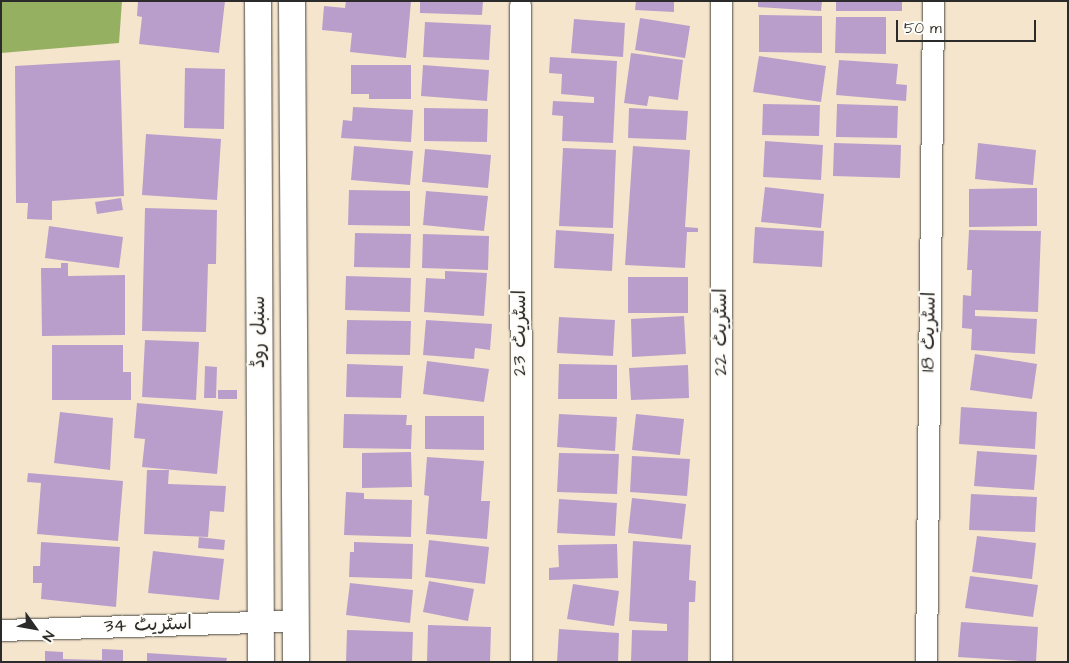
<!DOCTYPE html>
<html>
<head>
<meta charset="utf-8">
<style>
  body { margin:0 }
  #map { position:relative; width:1069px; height:663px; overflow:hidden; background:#f6e5cd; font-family:"Architects Daughter","Playpen Sans Arabic",sans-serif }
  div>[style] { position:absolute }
  .forest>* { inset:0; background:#96b061 }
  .building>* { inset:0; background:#b99ecb }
  .roads { filter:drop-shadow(0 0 1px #494743) drop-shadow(0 0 1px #494743) }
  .minor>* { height:21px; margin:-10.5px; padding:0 10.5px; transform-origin:10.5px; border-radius:10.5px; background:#fff }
  .tertiary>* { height:26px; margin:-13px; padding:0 13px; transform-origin:13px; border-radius:13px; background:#fff }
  span { translate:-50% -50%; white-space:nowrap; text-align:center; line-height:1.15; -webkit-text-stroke:4.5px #fdfcf7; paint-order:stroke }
  .street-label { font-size:19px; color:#2b2b2b }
  .frame { position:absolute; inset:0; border:2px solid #2b2b2b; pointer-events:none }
  .north { position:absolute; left:10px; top:603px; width:50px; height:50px; -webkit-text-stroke:4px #fdfcf7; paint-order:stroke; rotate:122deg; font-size:14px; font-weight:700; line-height:20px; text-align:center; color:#2b2b2b }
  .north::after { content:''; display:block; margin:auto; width:18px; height:22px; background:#2b2b2b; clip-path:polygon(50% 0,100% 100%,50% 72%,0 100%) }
  .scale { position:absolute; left:896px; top:20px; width:140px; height:22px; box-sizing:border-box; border:2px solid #2b2b2b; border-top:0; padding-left:6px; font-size:15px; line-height:18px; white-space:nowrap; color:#2b2b2b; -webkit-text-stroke:4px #fdfcf7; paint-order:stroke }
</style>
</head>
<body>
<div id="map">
  <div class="forest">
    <div style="clip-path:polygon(1px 1px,122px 1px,119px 43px,1px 53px)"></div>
  </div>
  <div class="building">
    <div style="clip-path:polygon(138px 1px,225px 1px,219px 53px,139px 44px,142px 17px,137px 16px)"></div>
    <div style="clip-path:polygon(346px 1px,411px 1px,406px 58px,350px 52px,352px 33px,322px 30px,324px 6px,345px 8px)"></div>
    <div style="clip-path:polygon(420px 1px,483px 1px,482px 15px,420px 13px)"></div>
    <div style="clip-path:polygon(636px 1px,674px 1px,674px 12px,635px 10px)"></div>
    <div style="clip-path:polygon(758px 1px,822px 1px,821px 11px,758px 7px)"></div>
    <div style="clip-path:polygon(836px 1px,902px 1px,902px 11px,836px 11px)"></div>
    <div style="clip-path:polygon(759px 15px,822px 16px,822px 53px,759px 52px)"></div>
    <div style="clip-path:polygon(836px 17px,886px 17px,886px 54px,835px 53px)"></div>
    <div style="clip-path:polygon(640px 18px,690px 26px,685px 58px,635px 50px)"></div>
    <div style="clip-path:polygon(574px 19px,625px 23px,623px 57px,571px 53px)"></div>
    <div style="clip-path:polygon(425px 22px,491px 25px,489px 60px,423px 57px)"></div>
    <div style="clip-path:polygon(631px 53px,683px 60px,678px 100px,649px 96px,647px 106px,624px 103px)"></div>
    <div style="clip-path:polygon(759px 56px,826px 66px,821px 102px,753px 92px)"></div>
    <div style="clip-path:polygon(550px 57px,617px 61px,613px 143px,562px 141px,563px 116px,552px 115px,553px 101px,594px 103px,594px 97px,561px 94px,562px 74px,549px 73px)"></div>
    <div style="clip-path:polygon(120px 60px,124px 196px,52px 201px,52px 220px,27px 219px,28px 203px,16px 203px,15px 66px)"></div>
    <div style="clip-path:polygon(839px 60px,898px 64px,896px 84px,907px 85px,906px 101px,836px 95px)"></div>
    <div style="clip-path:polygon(351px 65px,411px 65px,411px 99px,369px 99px,369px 94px,351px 94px)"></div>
    <div style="clip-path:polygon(423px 65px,489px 70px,487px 101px,421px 96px)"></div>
    <div style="clip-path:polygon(185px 68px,225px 69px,224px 129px,184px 128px)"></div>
    <div style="clip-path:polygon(763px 104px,820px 105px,819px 136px,762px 135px)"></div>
    <div style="clip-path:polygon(837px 104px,898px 106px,897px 138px,836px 137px)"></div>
    <div style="clip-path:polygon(353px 107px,413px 110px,411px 142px,341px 138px,343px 120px,352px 121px)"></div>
    <div style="clip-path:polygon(424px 108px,488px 109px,487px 142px,424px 141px)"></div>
    <div style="clip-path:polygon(629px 108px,688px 111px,686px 140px,628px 138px)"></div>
    <div style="clip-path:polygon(146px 134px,221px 139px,217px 200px,142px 195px)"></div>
    <div style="clip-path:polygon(765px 141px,823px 145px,821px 180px,763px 177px)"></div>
    <div style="clip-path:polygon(834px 143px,901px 145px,900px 178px,833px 176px)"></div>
    <div style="clip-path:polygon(978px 143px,1036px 150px,1033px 185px,975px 179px)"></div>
    <div style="clip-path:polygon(354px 146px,413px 151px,410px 185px,351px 180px)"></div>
    <div style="clip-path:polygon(633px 146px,690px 150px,685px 227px,698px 228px,698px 232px,687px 232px,685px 268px,625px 265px)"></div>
    <div style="clip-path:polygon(563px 148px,616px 150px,613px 228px,559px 226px)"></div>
    <div style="clip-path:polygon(425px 149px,491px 155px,488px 188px,422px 182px)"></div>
    <div style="clip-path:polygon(765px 187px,824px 194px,821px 228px,761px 222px)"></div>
    <div style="clip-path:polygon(1037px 188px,1037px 226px,969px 227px,969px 189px)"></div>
    <div style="clip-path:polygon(349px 190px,410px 191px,410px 226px,348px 225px)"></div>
    <div style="clip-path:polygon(426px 191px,488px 196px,484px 231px,423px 225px)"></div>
    <div style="clip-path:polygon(121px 198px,123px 210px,97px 214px,95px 202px)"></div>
    <div style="clip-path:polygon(145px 208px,217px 210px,216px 264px,208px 264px,206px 332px,142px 331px)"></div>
    <div style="clip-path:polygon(49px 226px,123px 237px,119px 268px,45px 258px)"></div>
    <div style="clip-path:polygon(755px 227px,824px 231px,822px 267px,753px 263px)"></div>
    <div style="clip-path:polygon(556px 230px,614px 234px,612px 271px,554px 268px)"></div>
    <div style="clip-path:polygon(969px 230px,1041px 231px,1038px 312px,975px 310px,975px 316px,1037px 319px,1035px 354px,971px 350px,972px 329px,962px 328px,963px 295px,971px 296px,972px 270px,967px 270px)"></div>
    <div style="clip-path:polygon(355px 233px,411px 234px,410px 268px,354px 267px)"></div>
    <div style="clip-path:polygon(423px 234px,489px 236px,488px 270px,422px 268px)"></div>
    <div style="clip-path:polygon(61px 263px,68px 263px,68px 276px,125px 275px,125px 335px,42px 336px,41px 268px,61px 268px)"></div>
    <div style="clip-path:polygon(445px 271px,487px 273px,484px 316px,424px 312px,426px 278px,445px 279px)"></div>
    <div style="clip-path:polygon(346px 276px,411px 278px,410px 312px,345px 310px)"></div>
    <div style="clip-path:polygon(628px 277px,688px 277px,688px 313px,628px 313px)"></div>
    <div style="clip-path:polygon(684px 316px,686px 354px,632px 357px,631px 319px)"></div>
    <div style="clip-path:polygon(559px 317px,615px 320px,613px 356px,557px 353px)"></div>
    <div style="clip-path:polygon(347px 320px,411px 321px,410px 355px,346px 354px)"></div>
    <div style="clip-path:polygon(426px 320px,492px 324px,490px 350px,475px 348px,474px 359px,423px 355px)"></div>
    <div style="clip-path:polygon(145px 340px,199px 342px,196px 400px,142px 397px)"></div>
    <div style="clip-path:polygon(52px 345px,123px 345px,123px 372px,131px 372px,131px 400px,52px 400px)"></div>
    <div style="clip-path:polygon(975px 354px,1037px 364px,1032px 399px,970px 390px)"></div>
    <div style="clip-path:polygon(427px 361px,489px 369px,484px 402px,423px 394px)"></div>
    <div style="clip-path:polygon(347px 364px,403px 366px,401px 398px,346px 397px)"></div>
    <div style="clip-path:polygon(559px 364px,617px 365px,617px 399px,558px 399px)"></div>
    <div style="clip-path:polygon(688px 365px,689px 398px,631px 400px,629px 368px)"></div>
    <div style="clip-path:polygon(205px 366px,217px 367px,216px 398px,204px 398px)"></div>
    <div style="clip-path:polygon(218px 390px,237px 390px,237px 399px,218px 399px)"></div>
    <div style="clip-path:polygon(137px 403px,223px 411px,217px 474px,142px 467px,145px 439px,134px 438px)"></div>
    <div style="clip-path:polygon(961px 407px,1037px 412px,1035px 449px,959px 444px)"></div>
    <div style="clip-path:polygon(60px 412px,113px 418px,110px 470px,54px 463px)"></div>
    <div style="clip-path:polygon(344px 414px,407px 415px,406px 425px,412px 425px,411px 449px,343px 448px)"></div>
    <div style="clip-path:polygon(559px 414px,617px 417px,615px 451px,557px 447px)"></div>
    <div style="clip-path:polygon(636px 414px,684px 419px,680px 455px,632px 450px)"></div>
    <div style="clip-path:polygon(425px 416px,484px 416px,484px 450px,425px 449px)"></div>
    <div style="clip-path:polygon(977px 451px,1037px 455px,1034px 490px,974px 486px)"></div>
    <div style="clip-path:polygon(411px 452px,412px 487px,362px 488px,362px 453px)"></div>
    <div style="clip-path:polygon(559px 453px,619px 454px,617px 494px,557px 492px)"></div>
    <div style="clip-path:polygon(632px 456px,690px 459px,687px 496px,630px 492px)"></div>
    <div style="clip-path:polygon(427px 457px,484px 461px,481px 501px,490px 501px,487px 539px,426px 534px,429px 496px,424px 495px)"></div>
    <div style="clip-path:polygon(147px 470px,169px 470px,168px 484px,226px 486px,224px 512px,210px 511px,208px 537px,144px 534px)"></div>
    <div style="clip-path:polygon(28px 473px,123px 481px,118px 541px,37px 534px,41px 483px,27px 482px)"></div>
    <div style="clip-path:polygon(346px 492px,364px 493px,364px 499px,412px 500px,411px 537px,344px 535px)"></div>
    <div style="clip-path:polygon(971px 494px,1037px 497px,1035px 532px,969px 530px)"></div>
    <div style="clip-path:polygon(632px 498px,686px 504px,682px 539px,628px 533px)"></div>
    <div style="clip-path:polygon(559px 499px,617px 503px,615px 536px,557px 533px)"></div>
    <div style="clip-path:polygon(977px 536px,1036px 543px,1032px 579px,972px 572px)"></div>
    <div style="clip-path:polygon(199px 537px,225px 540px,224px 550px,198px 548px)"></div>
    <div style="clip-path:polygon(429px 540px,489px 547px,485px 584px,425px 577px)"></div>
    <div style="clip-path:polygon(633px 541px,691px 545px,689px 580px,696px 581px,695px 602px,689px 602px,688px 662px,631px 662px,632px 630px,667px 631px,667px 624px,629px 621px)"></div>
    <div style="clip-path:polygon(41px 542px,120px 547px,116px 607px,41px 599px,42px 583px,33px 583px,33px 566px,40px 566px)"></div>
    <div style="clip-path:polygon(354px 542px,413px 544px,412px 579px,349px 577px,350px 552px,354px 552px)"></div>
    <div style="clip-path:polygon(617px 544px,618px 578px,549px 580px,549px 568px,559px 567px,558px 545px)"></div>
    <div style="clip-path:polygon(153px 551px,224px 559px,219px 600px,148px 593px)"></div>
    <div style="clip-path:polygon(970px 576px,1038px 585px,1033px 617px,965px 608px)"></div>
    <div style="clip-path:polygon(429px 581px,474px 589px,468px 621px,423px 612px)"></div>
    <div style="clip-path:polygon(350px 583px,413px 590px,410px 623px,346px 615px)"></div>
    <div style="clip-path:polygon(573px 584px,619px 591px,614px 626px,567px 619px)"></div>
    <div style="clip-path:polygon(961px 622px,1038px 627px,1036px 662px,958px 657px)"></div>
    <div style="clip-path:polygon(428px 625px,491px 627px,490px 662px,427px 662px)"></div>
    <div style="clip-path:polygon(559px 629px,619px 633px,618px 662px,557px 662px)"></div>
    <div style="clip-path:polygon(347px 630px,413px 632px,412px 662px,346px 662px)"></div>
    <div style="clip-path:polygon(102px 649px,123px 650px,123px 662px,45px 662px,45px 651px,63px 652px,63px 659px,102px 660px)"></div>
    <div style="clip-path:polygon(147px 653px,227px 658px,226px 662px,147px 662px)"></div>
  </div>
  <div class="roads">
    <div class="minor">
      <div style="left:721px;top:1px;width:661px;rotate:90deg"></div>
      <div style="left:520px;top:5px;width:657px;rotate:89.91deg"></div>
      <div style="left:1px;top:630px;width:294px;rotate:-1.8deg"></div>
      <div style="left:926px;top:662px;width:661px;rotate:-89.39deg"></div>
    </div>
    <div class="tertiary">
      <div style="left:258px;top:1px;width:661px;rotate:89.74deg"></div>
      <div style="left:292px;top:1px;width:661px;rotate:89.65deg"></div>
    </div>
  </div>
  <div class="street-label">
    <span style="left:259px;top:332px;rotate:-90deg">سنبل روڈ</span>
    <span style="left:721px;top:332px;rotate:-90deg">اسٹریٹ 22</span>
    <span style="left:929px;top:332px;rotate:-89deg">اسٹریٹ 18</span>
    <span style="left:520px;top:333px;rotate:-90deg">اسٹریٹ 23</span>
    <span style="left:148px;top:625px;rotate:-2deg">اسٹریٹ 34</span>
  </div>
  <div class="frame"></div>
  <div class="north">N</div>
  <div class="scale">50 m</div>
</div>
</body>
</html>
